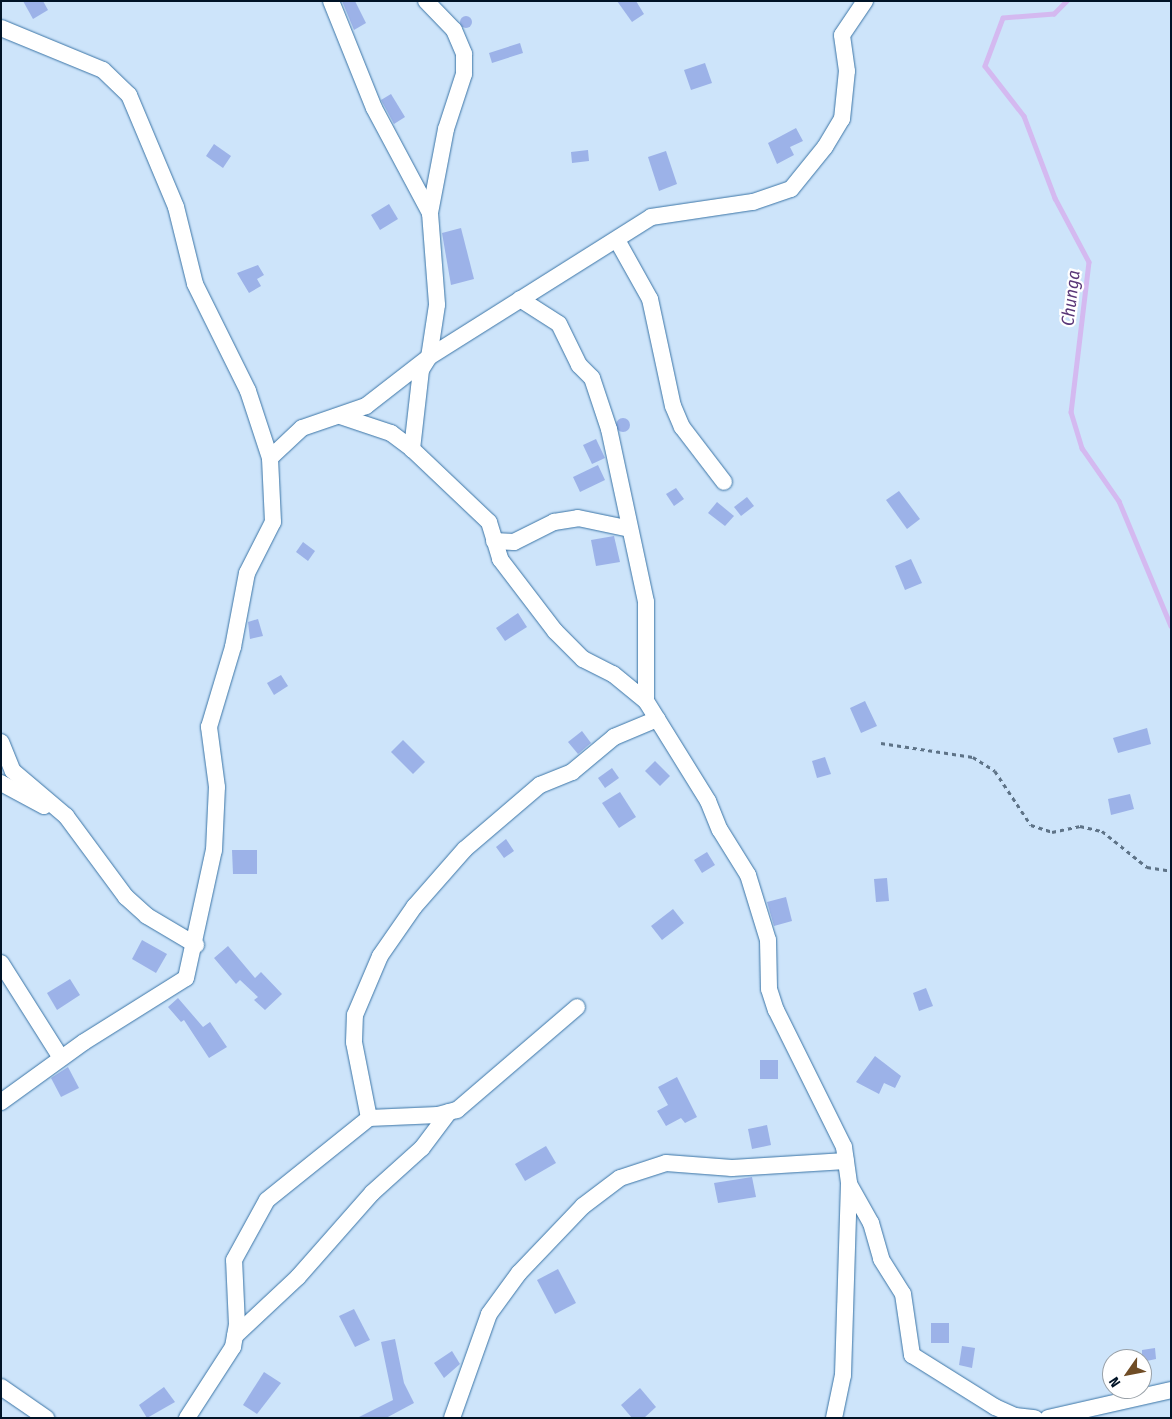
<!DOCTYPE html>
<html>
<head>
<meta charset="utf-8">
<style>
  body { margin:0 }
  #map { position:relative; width:1172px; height:1419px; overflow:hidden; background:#cde4fa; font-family:"Fira Sans Condensed",sans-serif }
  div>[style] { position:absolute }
  .stream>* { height:4.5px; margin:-2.25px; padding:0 2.25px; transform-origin:2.25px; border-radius:2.25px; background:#d4b9f0 }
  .building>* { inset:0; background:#9cb2e8 }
  .round { border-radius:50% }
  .path>* { height:2.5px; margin-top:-1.25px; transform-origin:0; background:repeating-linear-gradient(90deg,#5e7387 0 4px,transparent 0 8px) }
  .roads { filter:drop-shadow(0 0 1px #3a74a6) drop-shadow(0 0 1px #3a74a6) }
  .street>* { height:16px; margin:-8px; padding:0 8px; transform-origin:8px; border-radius:8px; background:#fff }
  span { translate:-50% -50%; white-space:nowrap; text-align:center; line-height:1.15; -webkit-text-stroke:4.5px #fff; paint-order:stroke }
  .water-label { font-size:18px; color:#5a3778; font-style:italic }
  .frame { position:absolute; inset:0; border:2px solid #001326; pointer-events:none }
  .north { position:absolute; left:1102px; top:1349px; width:50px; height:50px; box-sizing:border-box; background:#fff; border:1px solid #99a1a8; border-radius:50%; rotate:237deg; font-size:14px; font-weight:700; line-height:20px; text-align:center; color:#001326 }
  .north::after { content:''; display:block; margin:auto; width:18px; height:22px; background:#704d26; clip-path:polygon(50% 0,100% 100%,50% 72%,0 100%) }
</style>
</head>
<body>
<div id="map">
  <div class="stream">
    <div style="left:1067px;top:1px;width:18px;rotate:135deg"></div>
    <div style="left:1054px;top:14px;width:51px;rotate:175.5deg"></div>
    <div style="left:1003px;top:18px;width:51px;rotate:110.6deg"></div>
    <div style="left:985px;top:66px;width:63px;rotate:52deg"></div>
    <div style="left:1024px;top:116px;width:88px;rotate:69.3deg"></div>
    <div style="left:1055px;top:198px;width:72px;rotate:62deg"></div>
    <div style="left:1089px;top:262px;width:151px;rotate:96.8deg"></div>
    <div style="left:1071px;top:412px;width:38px;rotate:73deg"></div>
    <div style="left:1082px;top:448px;width:65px;rotate:55.1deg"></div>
    <div style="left:1119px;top:501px;width:135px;rotate:67.4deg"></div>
  </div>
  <div class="building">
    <div style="clip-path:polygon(23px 1px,43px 1px,48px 10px,33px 19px)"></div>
    <div style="clip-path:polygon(342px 1px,355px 1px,366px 23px,354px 30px)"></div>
    <div style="clip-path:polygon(617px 1px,636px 1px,644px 14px,632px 22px)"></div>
    <div class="round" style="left:460px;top:16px;width:12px;height:12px"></div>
    <div style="clip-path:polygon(520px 43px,523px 53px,492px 63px,489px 53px)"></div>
    <div style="clip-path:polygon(705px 63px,712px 83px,691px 90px,684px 70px)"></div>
    <div style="clip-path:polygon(391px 94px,405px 117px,394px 124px,381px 100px)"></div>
    <div style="clip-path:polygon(796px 128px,803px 141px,790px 147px,794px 155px,777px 164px,768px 143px)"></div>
    <div style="clip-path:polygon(214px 144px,231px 156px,223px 168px,206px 156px)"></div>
    <div style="clip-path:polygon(588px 150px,589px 161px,572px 163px,571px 152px)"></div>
    <div style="clip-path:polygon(666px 151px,677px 184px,659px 191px,648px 157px)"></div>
    <div style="clip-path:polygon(389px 204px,398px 219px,380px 230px,371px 215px)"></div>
    <div style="clip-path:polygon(461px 228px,474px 279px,451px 285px,442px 233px)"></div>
    <div style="clip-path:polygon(258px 265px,264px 275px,257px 279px,261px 286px,249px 293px,237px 273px)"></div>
    <div class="round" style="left:616px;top:418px;width:14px;height:14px"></div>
    <div style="clip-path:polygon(596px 439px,605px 458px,592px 464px,583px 445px)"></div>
    <div style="clip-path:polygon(598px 465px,605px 480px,580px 492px,573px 477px)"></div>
    <div style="clip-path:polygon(676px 488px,684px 499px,674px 506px,666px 494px)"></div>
    <div style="clip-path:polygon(899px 491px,920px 519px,907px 529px,886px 500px)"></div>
    <div style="clip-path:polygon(747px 497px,754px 506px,741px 516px,734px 507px)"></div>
    <div style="clip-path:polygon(717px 502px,734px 516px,725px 526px,708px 513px)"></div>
    <div style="clip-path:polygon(614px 536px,620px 562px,596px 566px,591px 540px)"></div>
    <div style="clip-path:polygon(303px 542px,315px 551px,308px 561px,296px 552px)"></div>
    <div style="clip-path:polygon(911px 559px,922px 583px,905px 590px,895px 566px)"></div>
    <div style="clip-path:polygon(518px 613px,527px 627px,505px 641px,496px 628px)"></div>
    <div style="clip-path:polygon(258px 619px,263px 636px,250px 639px,248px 622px)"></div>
    <div style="clip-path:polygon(281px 675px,288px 686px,274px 695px,267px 683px)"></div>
    <div style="clip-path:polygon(865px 701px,877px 726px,861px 733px,850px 708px)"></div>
    <div style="clip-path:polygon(1147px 728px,1151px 744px,1118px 753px,1113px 738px)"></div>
    <div style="clip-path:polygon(582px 731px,591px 743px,578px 754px,568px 742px)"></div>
    <div style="clip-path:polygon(403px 740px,425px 762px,413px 774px,391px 752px)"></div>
    <div style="clip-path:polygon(825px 757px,831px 774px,817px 778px,812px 761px)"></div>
    <div style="clip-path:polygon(655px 761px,670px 776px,660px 786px,645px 771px)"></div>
    <div style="clip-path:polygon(612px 768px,619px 778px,605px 788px,598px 778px)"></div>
    <div style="clip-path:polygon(620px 792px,636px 817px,619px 828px,602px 803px)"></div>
    <div style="clip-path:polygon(1130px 794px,1134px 809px,1111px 815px,1108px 799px)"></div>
    <div style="clip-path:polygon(506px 839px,514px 851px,504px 858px,496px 847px)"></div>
    <div style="clip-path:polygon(232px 850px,257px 850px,257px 874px,233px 874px)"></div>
    <div style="clip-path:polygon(707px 852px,715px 865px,702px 873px,694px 860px)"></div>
    <div style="clip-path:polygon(887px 878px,889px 901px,876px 902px,874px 879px)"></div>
    <div style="clip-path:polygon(786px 897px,792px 921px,774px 926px,767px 902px)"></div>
    <div style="clip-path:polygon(673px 909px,684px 923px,662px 940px,651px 926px)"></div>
    <div style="clip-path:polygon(142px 940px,167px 954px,156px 973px,132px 959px)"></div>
    <div style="clip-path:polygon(228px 946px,255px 978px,261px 972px,282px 994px,265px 1010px,254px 1000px,258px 997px,240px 980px,236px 984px,214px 958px)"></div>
    <div style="clip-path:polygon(70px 979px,80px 995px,57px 1010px,47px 993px)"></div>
    <div style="clip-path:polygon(926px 988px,933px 1006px,919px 1011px,913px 993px)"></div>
    <div style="clip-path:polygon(178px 998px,203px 1027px,210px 1022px,227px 1047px,209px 1058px,184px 1020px,181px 1022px,168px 1007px)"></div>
    <div style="clip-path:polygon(875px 1056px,901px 1076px,895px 1088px,884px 1083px,879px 1094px,856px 1082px)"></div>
    <div style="clip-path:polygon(760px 1060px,778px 1060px,778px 1079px,760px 1079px)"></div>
    <div style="clip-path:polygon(68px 1067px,79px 1088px,61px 1097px,51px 1078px)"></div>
    <div style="clip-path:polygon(677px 1077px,697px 1117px,685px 1123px,681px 1118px,666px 1126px,657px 1111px,668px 1105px,658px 1087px)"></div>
    <div style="clip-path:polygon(767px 1125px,771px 1145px,752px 1149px,748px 1129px)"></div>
    <div style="clip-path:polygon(546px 1146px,556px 1163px,525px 1181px,515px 1164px)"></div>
    <div style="clip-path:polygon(752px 1177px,756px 1197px,718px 1203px,714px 1183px)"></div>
    <div style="clip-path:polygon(558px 1269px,576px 1303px,555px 1314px,537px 1280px)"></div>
    <div style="clip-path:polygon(354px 1309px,370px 1340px,355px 1347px,339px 1316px)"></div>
    <div style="clip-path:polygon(931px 1323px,949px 1323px,949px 1343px,931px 1343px)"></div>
    <div style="clip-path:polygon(395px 1339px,404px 1383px,414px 1403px,386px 1418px,357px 1418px,393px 1400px,381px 1342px)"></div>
    <div style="clip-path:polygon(962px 1346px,975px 1348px,972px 1368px,959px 1365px)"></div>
    <div style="clip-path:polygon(1155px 1348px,1156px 1359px,1142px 1362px,1142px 1350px)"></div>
    <div style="clip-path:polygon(452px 1351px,460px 1364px,444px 1378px,434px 1363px)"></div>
    <div style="clip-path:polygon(264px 1372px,281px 1383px,257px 1414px,243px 1405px)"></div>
    <div style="clip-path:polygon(164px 1387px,175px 1402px,147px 1418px,139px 1405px)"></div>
    <div style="clip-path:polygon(640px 1388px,656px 1407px,644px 1418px,632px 1418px,621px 1405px)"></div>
  </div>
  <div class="path">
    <div style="left:881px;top:743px;width:93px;rotate:8.7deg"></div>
    <div style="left:973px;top:757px;width:26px;rotate:32deg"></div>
    <div style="left:995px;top:771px;width:65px;rotate:56.3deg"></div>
    <div style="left:1031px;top:825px;width:22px;rotate:18deg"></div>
    <div style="left:1052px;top:832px;width:29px;rotate:-12deg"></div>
    <div style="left:1080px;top:826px;width:23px;rotate:13deg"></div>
    <div style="left:1102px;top:831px;width:58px;rotate:38.7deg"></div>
    <div style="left:1147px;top:867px;width:24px;rotate:9deg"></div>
  </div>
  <div class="roads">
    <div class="street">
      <div style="left:331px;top:1px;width:115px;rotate:68.1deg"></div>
      <div style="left:374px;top:108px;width:119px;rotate:61.9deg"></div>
      <div style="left:430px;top:213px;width:92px;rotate:85.6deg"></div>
      <div style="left:437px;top:305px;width:53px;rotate:98.7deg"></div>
      <div style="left:429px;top:357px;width:15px;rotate:122deg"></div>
      <div style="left:421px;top:370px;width:80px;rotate:96.5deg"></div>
      <div style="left:426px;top:1px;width:40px;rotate:46deg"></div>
      <div style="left:454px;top:30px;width:26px;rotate:67deg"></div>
      <div style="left:464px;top:54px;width:20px;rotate:90deg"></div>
      <div style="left:464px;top:74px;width:58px;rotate:108.1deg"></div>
      <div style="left:446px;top:129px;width:86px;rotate:100.8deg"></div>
      <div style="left:1px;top:28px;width:110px;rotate:22.4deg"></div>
      <div style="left:103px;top:70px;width:36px;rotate:44deg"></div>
      <div style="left:129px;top:95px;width:121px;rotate:67.2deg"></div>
      <div style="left:176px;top:207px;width:79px;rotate:76.1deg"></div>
      <div style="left:195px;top:284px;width:119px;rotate:63.6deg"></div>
      <div style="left:248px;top:391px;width:71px;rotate:71.8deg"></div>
      <div style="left:617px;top:240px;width:68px;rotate:60.8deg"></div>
      <div style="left:650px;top:299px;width:109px;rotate:77.9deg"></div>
      <div style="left:673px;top:406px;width:23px;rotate:67deg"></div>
      <div style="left:682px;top:427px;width:69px;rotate:52.6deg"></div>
      <div style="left:520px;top:299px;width:46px;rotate:32.7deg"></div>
      <div style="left:559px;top:324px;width:46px;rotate:64deg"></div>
      <div style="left:579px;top:365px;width:18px;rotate:45deg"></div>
      <div style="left:592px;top:378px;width:54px;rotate:71.6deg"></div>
      <div style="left:609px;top:429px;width:177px;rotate:77.9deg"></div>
      <div style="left:646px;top:602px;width:99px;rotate:90deg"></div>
      <div style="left:340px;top:416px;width:54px;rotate:18.4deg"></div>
      <div style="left:391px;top:433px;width:26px;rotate:37deg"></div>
      <div style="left:412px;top:449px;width:106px;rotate:43.5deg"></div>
      <div style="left:489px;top:522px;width:39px;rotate:73deg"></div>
      <div style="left:500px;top:559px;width:91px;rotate:52.6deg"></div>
      <div style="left:555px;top:631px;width:40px;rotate:45deg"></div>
      <div style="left:583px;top:659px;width:34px;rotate:27deg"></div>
      <div style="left:613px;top:674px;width:43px;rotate:39.3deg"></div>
      <div style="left:646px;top:701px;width:118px;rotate:58.2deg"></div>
      <div style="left:708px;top:801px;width:31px;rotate:68deg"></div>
      <div style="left:720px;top:830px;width:53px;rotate:58.1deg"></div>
      <div style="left:748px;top:875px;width:68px;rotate:72.9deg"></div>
      <div style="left:768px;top:940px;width:49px;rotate:88.8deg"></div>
      <div style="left:769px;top:989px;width:22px;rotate:72deg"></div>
      <div style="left:776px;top:1010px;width:153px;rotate:63.6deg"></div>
      <div style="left:844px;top:1147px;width:37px;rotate:82deg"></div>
      <div style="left:849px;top:1184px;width:45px;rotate:60.6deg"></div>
      <div style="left:871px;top:1223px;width:37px;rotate:74deg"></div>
      <div style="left:881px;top:1259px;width:41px;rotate:57.8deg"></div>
      <div style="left:903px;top:1294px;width:62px;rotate:81.6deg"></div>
      <div style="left:912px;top:1355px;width:98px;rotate:32.1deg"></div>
      <div style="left:995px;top:1407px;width:22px;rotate:24deg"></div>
      <div style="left:1015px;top:1416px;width:20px;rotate:6deg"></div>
      <div style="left:494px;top:541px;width:20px;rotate:3deg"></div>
      <div style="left:514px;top:542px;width:45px;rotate:-26.6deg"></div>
      <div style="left:554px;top:522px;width:24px;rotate:-9deg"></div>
      <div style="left:578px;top:518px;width:53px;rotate:11.9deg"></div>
      <div style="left:1px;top:742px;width:31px;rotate:68deg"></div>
      <div style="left:13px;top:771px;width:70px;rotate:40.3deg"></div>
      <div style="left:66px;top:816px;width:101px;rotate:53.5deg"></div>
      <div style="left:126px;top:897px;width:28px;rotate:42deg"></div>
      <div style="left:147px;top:916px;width:57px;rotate:30.6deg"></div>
      <div style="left:1px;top:783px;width:49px;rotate:28.1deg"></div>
      <div style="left:1px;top:963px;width:112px;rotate:57.7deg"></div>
      <div style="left:1px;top:1102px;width:102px;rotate:-35.9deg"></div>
      <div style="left:84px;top:1042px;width:120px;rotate:-32.1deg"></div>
      <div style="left:186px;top:978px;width:131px;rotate:-77.7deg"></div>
      <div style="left:214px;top:850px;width:63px;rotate:-87.3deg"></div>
      <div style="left:217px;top:787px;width:61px;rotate:-97.6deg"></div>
      <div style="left:209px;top:727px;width:84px;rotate:-73.3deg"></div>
      <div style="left:233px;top:647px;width:75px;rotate:-79.3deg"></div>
      <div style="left:247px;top:573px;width:57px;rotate:-63deg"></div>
      <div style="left:273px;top:522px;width:64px;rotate:-92.7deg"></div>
      <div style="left:270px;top:458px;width:44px;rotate:-43.2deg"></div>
      <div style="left:302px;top:428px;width:68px;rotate:-19deg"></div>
      <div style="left:366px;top:406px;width:80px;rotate:-37.9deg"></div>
      <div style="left:429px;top:357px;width:262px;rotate:-32.2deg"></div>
      <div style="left:651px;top:217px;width:103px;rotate:-8.4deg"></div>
      <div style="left:753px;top:202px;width:40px;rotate:-18.9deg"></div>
      <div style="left:791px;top:189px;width:54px;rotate:-51deg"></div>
      <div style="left:825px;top:147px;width:33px;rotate:-59deg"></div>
      <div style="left:842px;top:119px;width:48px;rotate:-84.1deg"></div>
      <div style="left:847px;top:71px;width:36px;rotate:-98deg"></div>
      <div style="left:842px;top:35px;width:41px;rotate:-55.9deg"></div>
      <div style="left:369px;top:1118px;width:77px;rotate:-101.2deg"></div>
      <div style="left:354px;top:1042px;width:27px;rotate:-88deg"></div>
      <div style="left:355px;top:1015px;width:64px;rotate:-67deg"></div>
      <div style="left:380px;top:956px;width:60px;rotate:-55.2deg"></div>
      <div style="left:414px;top:907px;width:77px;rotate:-48.7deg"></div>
      <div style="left:465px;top:849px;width:99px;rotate:-40.5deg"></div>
      <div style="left:540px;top:785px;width:35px;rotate:-22deg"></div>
      <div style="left:572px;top:772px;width:55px;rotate:-39.8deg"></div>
      <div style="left:614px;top:737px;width:47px;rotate:-22.7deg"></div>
      <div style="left:235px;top:1336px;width:86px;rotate:-43.1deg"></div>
      <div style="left:298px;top:1277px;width:112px;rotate:-48.6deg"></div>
      <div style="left:372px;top:1193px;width:67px;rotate:-42deg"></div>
      <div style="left:422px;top:1148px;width:45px;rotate:-53.1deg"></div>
      <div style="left:1px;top:1387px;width:55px;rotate:34.6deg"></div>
      <div style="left:187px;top:1418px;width:85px;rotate:-57.1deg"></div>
      <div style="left:233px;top:1347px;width:22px;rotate:-80deg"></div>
      <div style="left:237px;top:1325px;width:65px;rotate:-92.6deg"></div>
      <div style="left:234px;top:1260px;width:68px;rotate:-61.2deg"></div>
      <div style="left:267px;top:1200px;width:131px;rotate:-38.8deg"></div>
      <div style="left:369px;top:1118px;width:69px;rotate:-2.5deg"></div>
      <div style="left:438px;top:1115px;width:20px;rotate:-15deg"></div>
      <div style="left:457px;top:1110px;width:158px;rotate:-40.6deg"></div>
      <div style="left:452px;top:1418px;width:110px;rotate:-70.4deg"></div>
      <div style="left:489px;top:1314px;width:51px;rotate:-53.8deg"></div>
      <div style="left:519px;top:1273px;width:93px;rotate:-46.3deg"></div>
      <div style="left:583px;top:1206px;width:46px;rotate:-37.1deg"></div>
      <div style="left:620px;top:1178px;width:48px;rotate:-18.1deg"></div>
      <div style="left:666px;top:1163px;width:66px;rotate:4.3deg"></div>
      <div style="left:732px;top:1168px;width:114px;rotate:-3.5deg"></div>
      <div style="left:834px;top:1418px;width:44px;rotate:-78.2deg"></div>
      <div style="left:843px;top:1375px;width:191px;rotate:-88.2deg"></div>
      <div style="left:1048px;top:1418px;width:126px;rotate:-12.8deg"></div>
    </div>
  </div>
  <div class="water-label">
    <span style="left:1071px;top:298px;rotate:-83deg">Chunga</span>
  </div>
  <div class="frame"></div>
  <div class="north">N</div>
</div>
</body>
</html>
